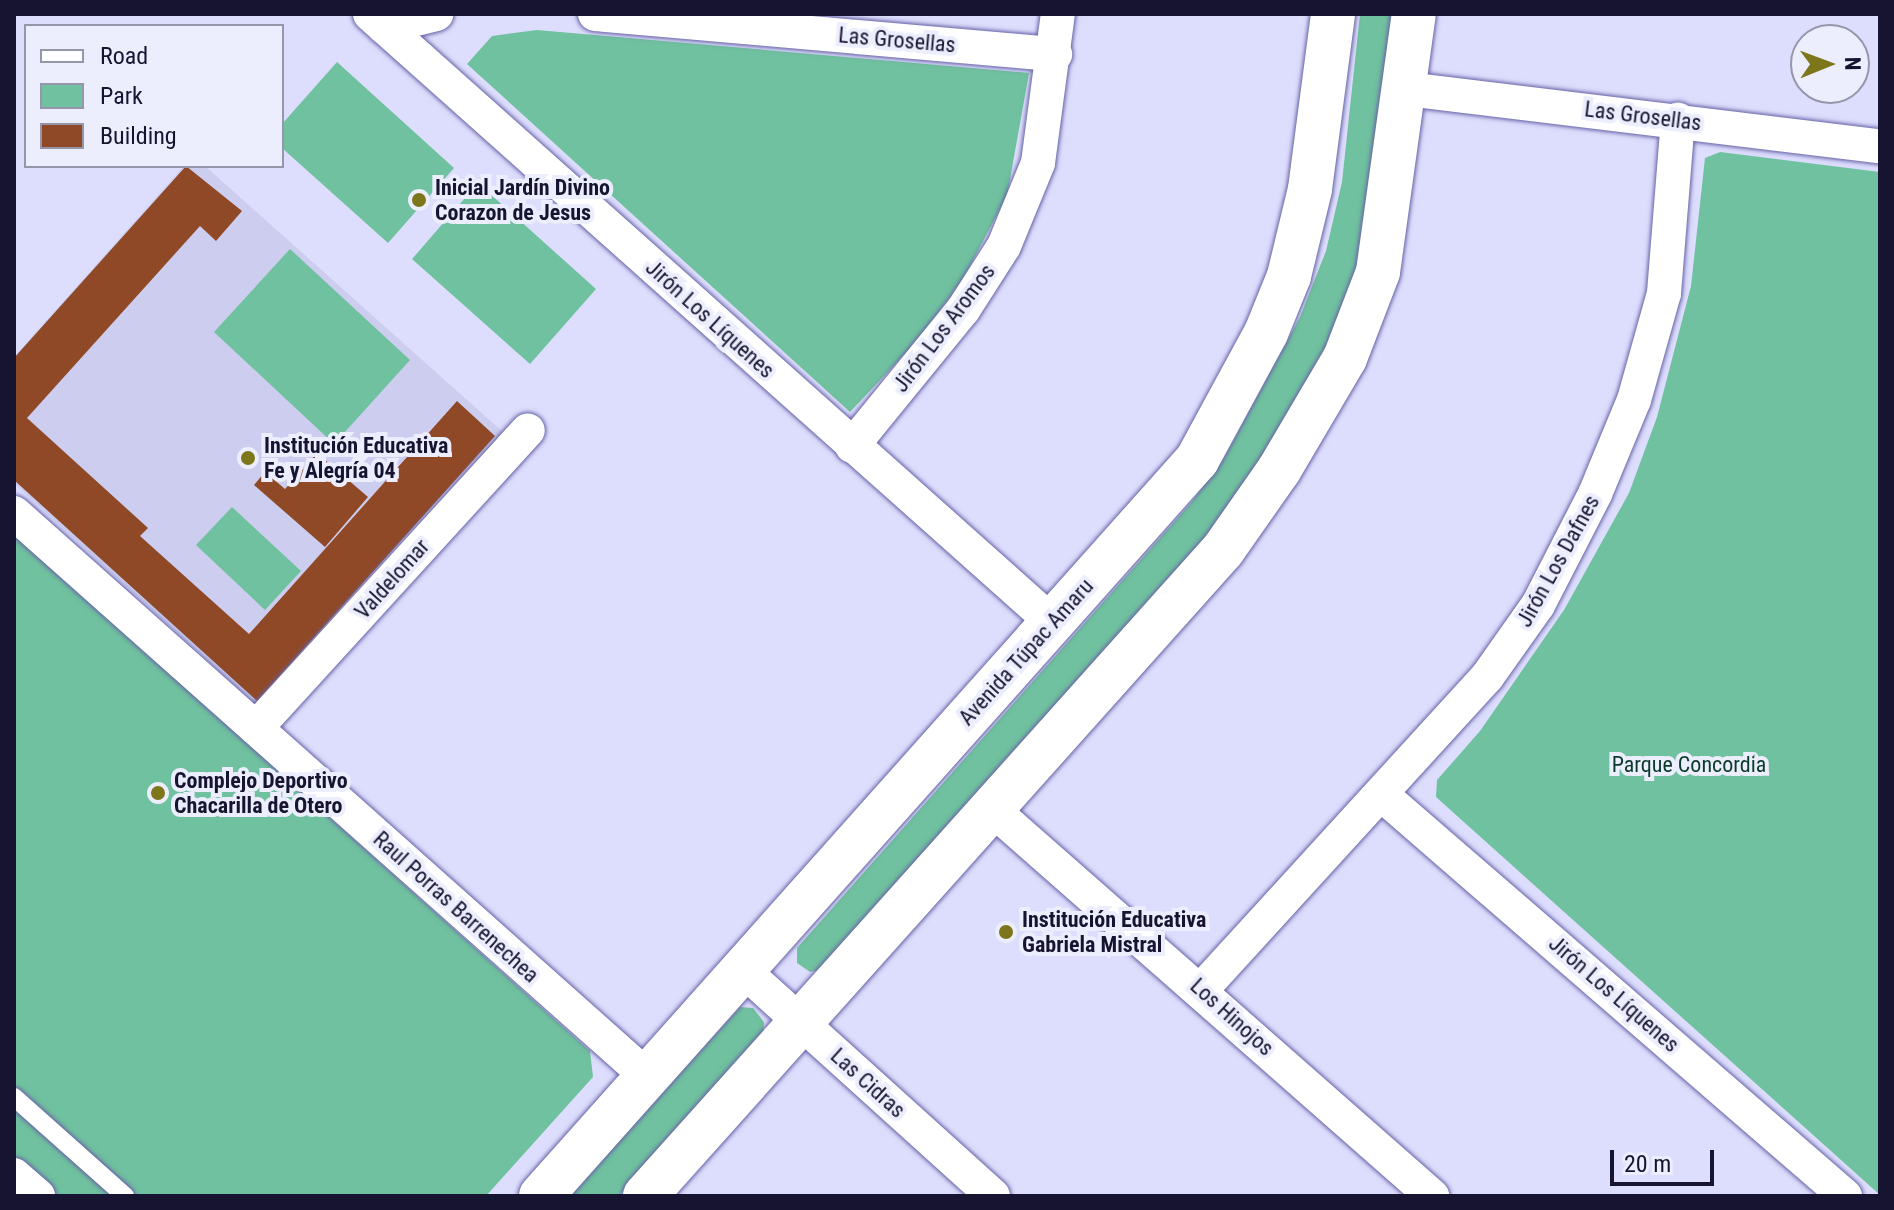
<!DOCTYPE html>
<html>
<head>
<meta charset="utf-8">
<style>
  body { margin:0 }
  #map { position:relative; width:1894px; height:1210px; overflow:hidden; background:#dddefd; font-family:"Roboto Condensed",sans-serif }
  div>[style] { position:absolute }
  .built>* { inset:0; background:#cccdef }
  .green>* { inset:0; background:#70c19f }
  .building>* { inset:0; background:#904927 }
  .roads { filter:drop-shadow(0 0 2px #6662a7) drop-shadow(0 0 2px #6662a7) }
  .lane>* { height:18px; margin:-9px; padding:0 9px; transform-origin:9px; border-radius:9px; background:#fff }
  .street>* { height:34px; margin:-17px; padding:0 17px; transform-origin:17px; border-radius:17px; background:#fff }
  .secondary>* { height:44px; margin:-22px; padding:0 22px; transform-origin:22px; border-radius:22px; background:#fff }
  .dots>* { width:22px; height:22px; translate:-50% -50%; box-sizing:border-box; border:4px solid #ecedfd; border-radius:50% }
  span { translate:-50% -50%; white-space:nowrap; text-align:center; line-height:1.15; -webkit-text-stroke:8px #ecedfd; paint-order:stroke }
  .street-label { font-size:22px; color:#161430 }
  .poi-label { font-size:22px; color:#161430; font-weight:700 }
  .left { translate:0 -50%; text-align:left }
  .park-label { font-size:22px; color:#0a3b2a }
  .frame { position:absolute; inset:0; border:16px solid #161430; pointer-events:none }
  .legend { position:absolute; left:24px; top:24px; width:260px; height:144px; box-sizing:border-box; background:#ecedfd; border:2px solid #9696ab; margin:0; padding:10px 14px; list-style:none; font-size:24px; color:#161430 }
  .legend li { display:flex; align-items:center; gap:16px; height:40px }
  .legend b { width:40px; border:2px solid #9696ab }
  .north { position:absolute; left:1790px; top:24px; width:80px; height:80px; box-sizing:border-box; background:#ecedfd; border:2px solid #9696ab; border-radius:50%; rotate:89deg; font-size:22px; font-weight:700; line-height:32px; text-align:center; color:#161430 }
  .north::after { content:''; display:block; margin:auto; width:28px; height:36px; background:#7d761b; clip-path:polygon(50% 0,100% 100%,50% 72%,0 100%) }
  .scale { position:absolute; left:1610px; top:1150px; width:104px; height:36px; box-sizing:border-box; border:4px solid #161430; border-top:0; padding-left:10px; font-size:24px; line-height:28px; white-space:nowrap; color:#161430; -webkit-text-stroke:6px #ecedfd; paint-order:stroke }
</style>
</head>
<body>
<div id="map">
  <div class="built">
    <div style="clip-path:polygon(184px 166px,205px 166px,504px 433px,257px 706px,14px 483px,14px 357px)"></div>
  </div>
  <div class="green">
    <div style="clip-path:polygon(1360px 14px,1398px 14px,1380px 191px,1343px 323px,1241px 499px,824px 969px,810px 972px,797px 963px,797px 948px,1190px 504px,1224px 458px,1300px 317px,1326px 251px,1342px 182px)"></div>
    <div style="clip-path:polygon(537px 30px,1029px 73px,1007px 196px,963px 279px,918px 340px,850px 412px,467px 64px,492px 36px)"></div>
    <div style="clip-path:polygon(337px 62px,454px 168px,388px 243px,282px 148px,282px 124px)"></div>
    <div style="clip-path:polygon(1720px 152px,1880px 172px,1880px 1195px,1436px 797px,1437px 780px,1480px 731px,1564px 610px,1629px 493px,1657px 417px,1691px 286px,1705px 158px)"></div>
    <div style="clip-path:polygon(478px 183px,596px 289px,530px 364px,412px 259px)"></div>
    <div style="clip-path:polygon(290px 249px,410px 360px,334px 444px,214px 332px)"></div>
    <div style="clip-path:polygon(232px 507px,301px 571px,265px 610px,196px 545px)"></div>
    <div style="clip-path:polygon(14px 534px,590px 1051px,593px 1077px,486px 1196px,50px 1196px,14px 1163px)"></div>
    <div style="clip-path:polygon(740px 1007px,753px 1008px,764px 1022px,763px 1035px,619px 1196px,570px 1196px)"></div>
  </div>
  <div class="building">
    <div style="clip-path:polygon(186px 166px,242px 211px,216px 241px,200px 226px,27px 418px,148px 528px,140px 536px,249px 634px,457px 401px,495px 436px,257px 701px,14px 480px,14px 358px)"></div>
    <div style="clip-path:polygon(317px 453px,368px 497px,325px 547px,254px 485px,265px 472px,285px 489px)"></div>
  </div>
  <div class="roads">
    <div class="lane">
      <div style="left:14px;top:1097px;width:149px;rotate:41.7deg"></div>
    </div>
    <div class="street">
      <div style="left:370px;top:14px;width:915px;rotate:41.72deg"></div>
      <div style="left:595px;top:14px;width:462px;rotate:5deg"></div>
      <div style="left:384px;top:27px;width:54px;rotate:-14deg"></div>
      <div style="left:1406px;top:89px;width:477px;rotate:6.9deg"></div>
      <div style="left:852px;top:446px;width:176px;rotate:-50.8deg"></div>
      <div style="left:963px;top:310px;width:76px;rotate:-57.4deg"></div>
      <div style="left:1004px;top:246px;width:90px;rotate:-67.7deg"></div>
      <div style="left:1038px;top:163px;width:150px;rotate:-82.4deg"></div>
      <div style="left:14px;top:513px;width:849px;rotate:41.66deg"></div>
      <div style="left:256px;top:728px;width:403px;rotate:-47.6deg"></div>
      <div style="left:1381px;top:794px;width:614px;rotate:40.9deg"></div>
      <div style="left:993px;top:810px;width:585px;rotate:41.32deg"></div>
      <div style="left:743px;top:970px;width:337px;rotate:42.1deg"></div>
      <div style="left:1202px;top:989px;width:423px;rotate:-47.6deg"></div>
      <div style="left:1487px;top:677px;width:88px;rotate:-54.7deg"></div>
      <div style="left:1538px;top:605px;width:125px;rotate:-62.8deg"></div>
      <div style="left:1595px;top:494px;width:102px;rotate:-67.5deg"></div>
      <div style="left:1634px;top:400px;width:111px;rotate:-74.3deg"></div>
      <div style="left:1664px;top:293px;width:174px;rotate:-85.4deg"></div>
      <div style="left:14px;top:1175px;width:32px;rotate:41deg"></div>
    </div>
    <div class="secondary">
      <div style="left:541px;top:1196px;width:986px;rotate:-48.29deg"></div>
      <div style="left:1197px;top:460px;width:145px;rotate:-61.5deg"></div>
      <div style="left:1266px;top:333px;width:61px;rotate:-68deg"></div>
      <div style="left:1289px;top:276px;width:89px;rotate:-76.4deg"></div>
      <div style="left:1310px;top:189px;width:177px;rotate:-82.5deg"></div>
      <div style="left:645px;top:1196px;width:867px;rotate:-48.18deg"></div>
      <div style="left:1223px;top:550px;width:98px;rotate:-55deg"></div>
      <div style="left:1279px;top:470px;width:130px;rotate:-59.5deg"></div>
      <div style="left:1345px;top:358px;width:92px;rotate:-69deg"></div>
      <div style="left:1378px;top:272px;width:260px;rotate:-82.1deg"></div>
    </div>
  </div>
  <div class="dots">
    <div style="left:419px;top:200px;background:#7d761b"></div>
    <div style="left:248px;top:458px;background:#7d761b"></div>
    <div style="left:158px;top:793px;background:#7d761b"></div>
    <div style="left:1006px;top:932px;background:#7d761b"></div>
  </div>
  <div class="street-label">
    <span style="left:897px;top:40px;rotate:5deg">Las Grosellas</span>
    <span style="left:1643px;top:116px;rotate:7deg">Las Grosellas</span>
    <span style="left:710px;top:319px;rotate:42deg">Jirón Los Líquenes</span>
    <span style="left:944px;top:328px;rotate:-53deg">Jirón Los Aromos</span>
    <span style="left:1558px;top:561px;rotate:-61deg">Jirón Los Dafnes</span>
    <span style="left:392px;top:579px;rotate:-48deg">Valdelomar</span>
    <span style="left:1026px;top:652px;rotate:-48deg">Avenida Túpac Amaru</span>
    <span style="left:456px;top:907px;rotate:42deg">Raul Porras Barrenechea</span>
    <span style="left:1614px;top:994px;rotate:41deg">Jirón Los Líquenes</span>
    <span style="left:1232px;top:1017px;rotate:42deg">Los Hinojos</span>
    <span style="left:868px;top:1083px;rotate:42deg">Las Cidras</span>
  </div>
  <div class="poi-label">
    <span class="left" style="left:435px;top:200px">Inicial Jardín Divino<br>Corazon de Jesus</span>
    <span class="left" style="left:264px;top:458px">Institución Educativa<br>Fe y Alegría 04</span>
    <span class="left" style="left:174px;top:793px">Complejo Deportivo<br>Chacarilla de Otero</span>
    <span class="left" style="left:1022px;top:932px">Institución Educativa<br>Gabriela Mistral</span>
  </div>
  <div class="park-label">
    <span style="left:1689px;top:765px">Parque Concordia</span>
  </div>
  <div class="frame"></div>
  <ul class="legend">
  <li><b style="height:10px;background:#fff"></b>Road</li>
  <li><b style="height:22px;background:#70c19f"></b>Park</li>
  <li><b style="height:22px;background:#904927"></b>Building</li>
  </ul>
  <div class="north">N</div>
  <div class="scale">20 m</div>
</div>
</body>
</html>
